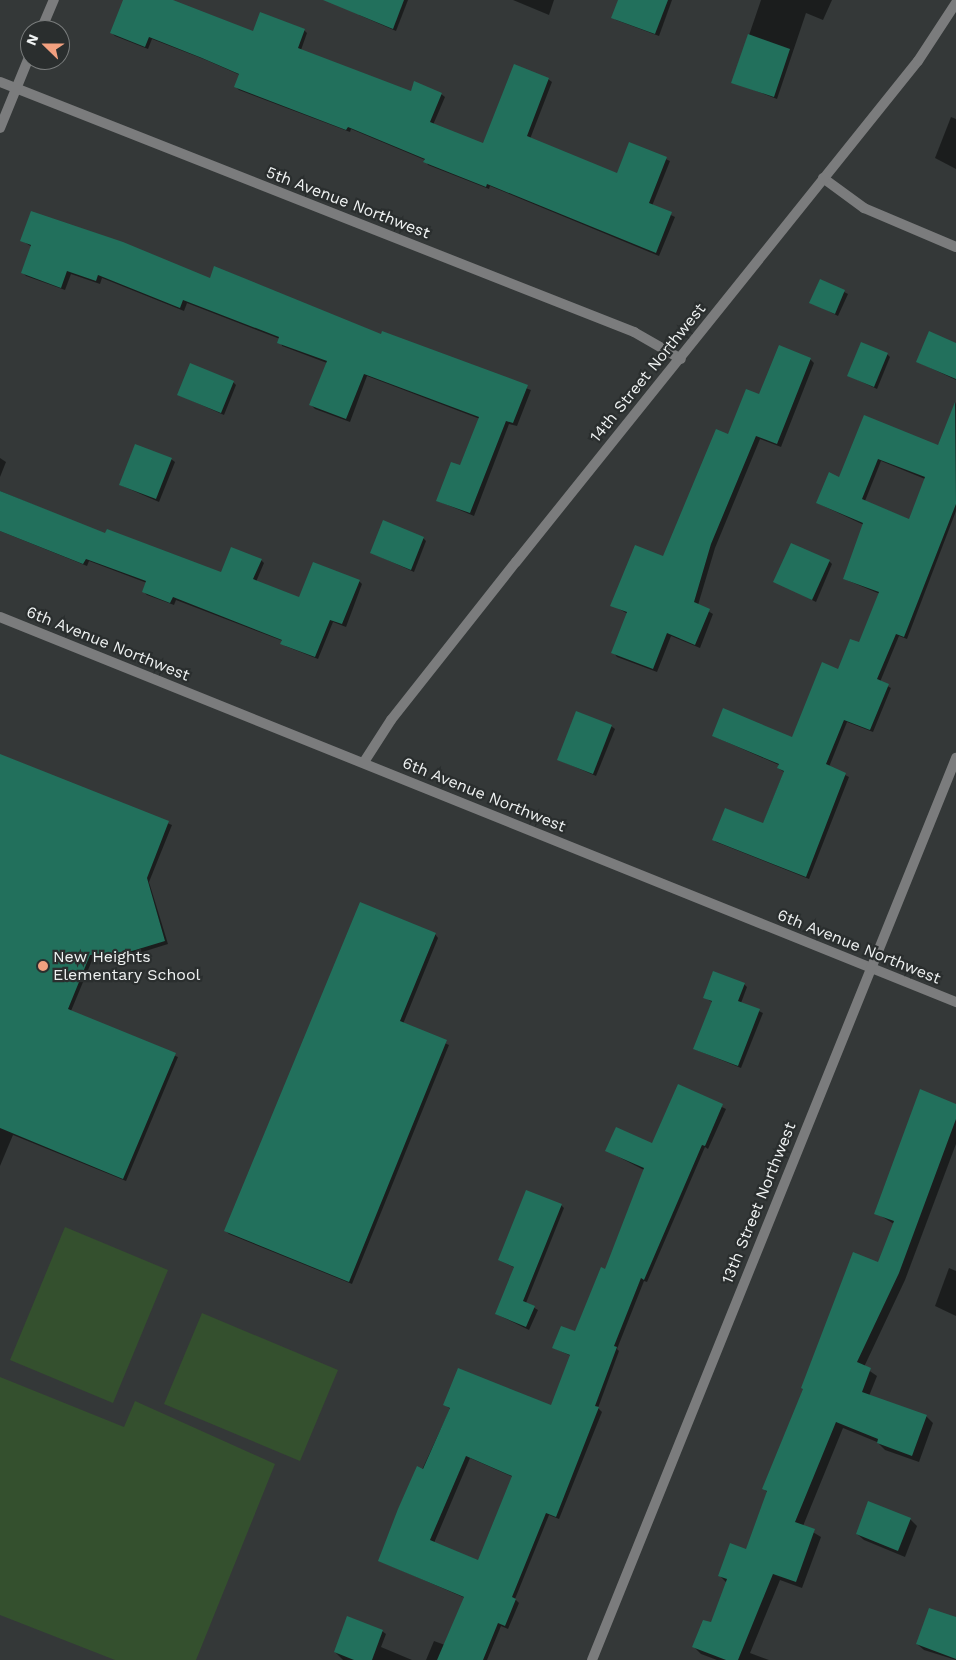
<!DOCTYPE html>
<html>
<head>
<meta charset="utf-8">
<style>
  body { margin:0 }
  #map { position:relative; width:956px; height:1660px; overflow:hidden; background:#343838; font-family:"Work Sans",sans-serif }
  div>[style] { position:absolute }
  .green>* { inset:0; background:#34502e }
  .shadow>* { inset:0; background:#0007 }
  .building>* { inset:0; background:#22705c }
  .street>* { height:10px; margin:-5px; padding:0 5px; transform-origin:5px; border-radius:5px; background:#7b7c7d }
  .dots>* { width:14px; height:14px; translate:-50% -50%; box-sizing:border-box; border:2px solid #2a2e2e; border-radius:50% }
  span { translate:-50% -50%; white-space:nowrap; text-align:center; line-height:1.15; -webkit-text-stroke:4.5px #2a2e2e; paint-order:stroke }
  .street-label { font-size:16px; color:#eff2f2 }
  .poi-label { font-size:16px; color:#eff2f2 }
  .left { translate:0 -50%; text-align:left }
  .north { position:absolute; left:20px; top:20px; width:50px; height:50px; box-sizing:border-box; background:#2a2e2e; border:1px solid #797c7c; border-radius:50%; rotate:292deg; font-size:14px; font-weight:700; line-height:20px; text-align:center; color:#eff2f2 }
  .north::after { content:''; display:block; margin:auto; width:18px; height:22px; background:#f2a07f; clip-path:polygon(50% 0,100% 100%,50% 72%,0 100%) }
</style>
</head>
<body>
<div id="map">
  <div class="green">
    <div style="clip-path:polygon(65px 1227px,168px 1270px,113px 1403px,10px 1360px)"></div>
    <div style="clip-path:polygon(202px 1313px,338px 1370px,300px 1461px,164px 1404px)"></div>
    <div style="clip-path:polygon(0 1377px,124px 1427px,135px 1401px,275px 1464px,196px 1660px,115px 1660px,0 1615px)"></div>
  </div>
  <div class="shadow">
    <div style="clip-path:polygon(125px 0,170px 0,253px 32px,304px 30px,307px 33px,301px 50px,411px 93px,441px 94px,445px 97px,433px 125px,484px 145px,548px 79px,552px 82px,530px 139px,618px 175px,630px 143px,670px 161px,652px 206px,675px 217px,659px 256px,490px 186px,489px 189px,428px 165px,425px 160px,351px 129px,350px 132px,239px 90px,236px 87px,240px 75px,206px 60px,152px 39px,148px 49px,115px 36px,112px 33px)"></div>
    <div style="clip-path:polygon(365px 0,408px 0,396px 31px,359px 15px)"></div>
    <div style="clip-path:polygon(513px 0,554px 0,549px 15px)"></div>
    <div style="clip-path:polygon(619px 0,672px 0,659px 36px,616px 20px,613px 17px)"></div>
    <div style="clip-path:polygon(761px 0,832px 0,823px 20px,806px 13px,777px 99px,733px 82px)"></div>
    <div style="clip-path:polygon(951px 117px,956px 119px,956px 169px,935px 158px)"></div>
    <div style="clip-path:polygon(21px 240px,211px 280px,382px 336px,531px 390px,517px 426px,509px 424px,474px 516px,438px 501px,461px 467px,480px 419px,367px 376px,350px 422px,315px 409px,311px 405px,327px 363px,282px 346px,280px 339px,187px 303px,184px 311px,102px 278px,100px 284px,71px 274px,65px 290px,26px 276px,22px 272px,32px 247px)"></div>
    <div style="clip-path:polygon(821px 280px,848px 294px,838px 316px,811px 302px)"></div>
    <div style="clip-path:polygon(956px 344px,956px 380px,918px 362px)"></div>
    <div style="clip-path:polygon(887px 354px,890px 357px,877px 389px,849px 376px)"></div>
    <div style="clip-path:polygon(810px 359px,814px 363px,781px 447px,760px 439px,715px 548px,698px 605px,713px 614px,700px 648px,671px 636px,657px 672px,617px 657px,613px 652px,628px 614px,612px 605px,664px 558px,729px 436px,759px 396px)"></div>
    <div style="clip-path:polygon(233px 382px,236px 385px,224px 415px,179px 395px)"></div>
    <div style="clip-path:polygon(evenodd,956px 402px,956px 511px,907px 639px,899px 636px,880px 682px,891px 688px,873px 732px,847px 722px,829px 767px,849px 777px,809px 879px,716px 842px,713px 839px,763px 824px,784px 772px,778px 768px,779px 765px,713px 736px,793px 738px,859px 644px,880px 594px,844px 579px,864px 525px,817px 503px,840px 478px,865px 417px,938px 447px,956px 402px,881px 461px,925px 479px,910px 520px,865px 501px,881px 461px)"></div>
    <div style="clip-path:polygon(0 458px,6px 462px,0 477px)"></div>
    <div style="clip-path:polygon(171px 459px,175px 462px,159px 502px,120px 485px)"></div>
    <div style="clip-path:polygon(0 491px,106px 535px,222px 573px,261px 560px,264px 563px,256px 582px,299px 599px,359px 581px,362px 584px,346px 627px,333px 622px,318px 659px,285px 646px,283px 641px,176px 600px,174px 605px,147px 595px,144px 592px,147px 583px,89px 561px,87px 566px,0 531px)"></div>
    <div style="clip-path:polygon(423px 538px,426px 541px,414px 572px,372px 553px)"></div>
    <div style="clip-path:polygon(829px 561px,832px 564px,816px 602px,775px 581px)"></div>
    <div style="clip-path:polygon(611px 726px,615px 729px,596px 776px,559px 760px)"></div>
    <div style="clip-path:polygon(4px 757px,172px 825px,149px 882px,168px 944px,136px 954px,93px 958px,71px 1011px,178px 1057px,126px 1181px,13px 1135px,0 1166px,0 767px)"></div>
    <div style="clip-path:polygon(435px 934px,438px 938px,403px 1024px,449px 1045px,352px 1284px,229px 1234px,226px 1231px)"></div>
    <div style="clip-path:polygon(744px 984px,747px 987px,741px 1003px,763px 1013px,741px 1068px,694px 1049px,712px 1002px,704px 997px)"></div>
    <div style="clip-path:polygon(evenodd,679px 1086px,726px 1109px,708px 1149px,705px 1147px,647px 1282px,644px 1281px,617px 1349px,619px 1351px,598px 1408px,602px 1412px,559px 1519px,549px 1515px,515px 1599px,519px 1603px,508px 1629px,501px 1626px,487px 1660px,426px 1660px,434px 1641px,445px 1645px,465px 1598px,380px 1561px,450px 1409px,445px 1405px,552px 1407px,571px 1356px,554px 1348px,576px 1333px,606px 1271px,644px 1170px,607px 1151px,653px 1145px,679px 1086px,470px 1458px,513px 1477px,479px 1561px,434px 1543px,470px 1458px)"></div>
    <div style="clip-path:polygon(956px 1105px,956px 1144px,905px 1280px,864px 1367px,877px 1376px,869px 1396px,926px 1416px,933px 1423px,919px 1462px,885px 1450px,877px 1442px,843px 1428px,803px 1526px,821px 1537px,802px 1588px,780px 1580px,750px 1653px,769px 1660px,717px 1660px,701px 1654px,694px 1647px,711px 1624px,727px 1583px,720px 1576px,747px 1550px,768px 1493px,764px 1489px,879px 1264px,894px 1224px,876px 1213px)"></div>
    <div style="clip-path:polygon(561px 1205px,564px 1208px,526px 1303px,538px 1310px,529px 1330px,496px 1314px,515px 1268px,499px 1260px)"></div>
    <div style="clip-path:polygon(949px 1268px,956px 1271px,956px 1316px,935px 1306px)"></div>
    <div style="clip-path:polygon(910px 1519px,917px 1526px,905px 1557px,864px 1540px,857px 1534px)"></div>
    <div style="clip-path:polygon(956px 1619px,956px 1660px,924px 1650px,917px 1644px)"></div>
    <div style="clip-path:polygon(382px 1631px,386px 1634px,381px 1647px,412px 1660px,343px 1660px,335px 1652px)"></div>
  </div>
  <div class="building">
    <div style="clip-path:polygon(123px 0,173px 0,253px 31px,260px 12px,305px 29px,298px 48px,411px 91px,414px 81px,442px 93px,430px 122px,483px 143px,514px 64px,549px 78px,527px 136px,617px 173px,629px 142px,667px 157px,649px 203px,672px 212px,656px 253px,487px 184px,486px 187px,423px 162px,425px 159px,348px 127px,346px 130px,234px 87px,239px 74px,202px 58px,149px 37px,145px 47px,110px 33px)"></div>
    <div style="clip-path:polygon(323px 0,404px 0,393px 29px)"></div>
    <div style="clip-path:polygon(618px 0,668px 0,655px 34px,611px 18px)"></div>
    <div style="clip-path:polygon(748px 34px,790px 49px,774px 97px,731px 83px)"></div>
    <div style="clip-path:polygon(31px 211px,123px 242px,210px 278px,214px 266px,381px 334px,382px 331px,528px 385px,513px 423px,506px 421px,470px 513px,436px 501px,451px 462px,460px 465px,479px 417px,364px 374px,346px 419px,309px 405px,327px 361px,277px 343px,279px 337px,183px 300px,180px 308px,98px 275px,96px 281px,67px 271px,61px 288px,21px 273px,31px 245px,20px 241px)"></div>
    <div style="clip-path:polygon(820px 279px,845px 290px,835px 314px,809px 303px)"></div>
    <div style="clip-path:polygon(929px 331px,956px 343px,956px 379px,916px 362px)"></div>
    <div style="clip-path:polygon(861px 342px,888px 353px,874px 387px,847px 376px)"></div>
    <div style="clip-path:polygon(779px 345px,811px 358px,777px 444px,756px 436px,711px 544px,694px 602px,710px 609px,695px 645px,667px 633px,653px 669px,611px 653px,627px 612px,610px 606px,635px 545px,663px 556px,716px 429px,728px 434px,746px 389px,759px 394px)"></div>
    <div style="clip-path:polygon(190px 363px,234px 381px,221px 413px,177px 395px)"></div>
    <div style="clip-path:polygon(evenodd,955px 402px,956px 504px,904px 637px,896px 634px,877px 679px,889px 684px,870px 730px,844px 720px,826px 764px,846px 773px,806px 877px,712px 840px,725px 808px,763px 823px,784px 771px,777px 768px,779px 764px,712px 736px,723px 708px,792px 737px,822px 662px,838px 669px,850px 639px,859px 642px,879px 592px,843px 579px,863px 523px,816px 503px,829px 472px,839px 477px,864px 415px,938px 445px,955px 402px,878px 459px,925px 477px,909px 519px,862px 499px,878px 459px)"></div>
    <div style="clip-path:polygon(135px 444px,172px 458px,156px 499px,119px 485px)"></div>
    <div style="clip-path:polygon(0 491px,105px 533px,107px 529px,221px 572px,231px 547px,262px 559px,253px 579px,299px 597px,313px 562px,360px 580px,342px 624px,330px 620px,315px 657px,280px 644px,282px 640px,173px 597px,170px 603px,142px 592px,146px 581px,86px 559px,83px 564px,0 531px)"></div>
    <div style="clip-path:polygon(383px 520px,424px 537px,411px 570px,370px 553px)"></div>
    <div style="clip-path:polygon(791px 543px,830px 560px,812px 600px,773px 582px)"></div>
    <div style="clip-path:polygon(576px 711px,612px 725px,593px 774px,557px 760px)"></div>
    <div style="clip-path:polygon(0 754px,169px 821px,147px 878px,165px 941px,132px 951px,90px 955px,68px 1009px,176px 1053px,123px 1179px,0 1128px)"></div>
    <div style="clip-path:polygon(360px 902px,436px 933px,400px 1021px,447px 1040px,349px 1282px,224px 1231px)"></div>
    <div style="clip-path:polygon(713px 971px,745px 983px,738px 1001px,760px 1009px,738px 1066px,693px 1049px,712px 1001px,703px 998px)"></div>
    <div style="clip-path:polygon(evenodd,678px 1084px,723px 1104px,705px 1146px,702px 1145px,644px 1280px,641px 1278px,614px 1346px,617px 1347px,595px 1406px,599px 1407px,556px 1517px,546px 1513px,512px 1597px,516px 1599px,505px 1626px,498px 1623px,483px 1660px,437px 1660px,464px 1597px,378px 1561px,398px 1509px,417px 1466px,423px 1469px,450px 1408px,443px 1405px,458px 1368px,551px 1405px,570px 1355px,552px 1348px,561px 1326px,575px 1331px,601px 1267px,605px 1269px,644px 1168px,605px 1151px,616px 1127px,652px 1143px,678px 1084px,466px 1456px,512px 1476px,478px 1560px,430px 1540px,466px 1456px)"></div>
    <div style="clip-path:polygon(920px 1089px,956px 1104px,956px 1119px,899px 1273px,857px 1362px,871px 1368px,862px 1392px,927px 1415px,912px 1456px,877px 1443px,878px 1439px,836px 1422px,795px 1522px,815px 1529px,796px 1582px,773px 1574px,738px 1660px,726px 1660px,692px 1647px,703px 1620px,711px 1622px,727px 1579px,718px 1576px,730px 1543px,746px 1549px,767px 1491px,762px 1489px,803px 1389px,801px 1388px,853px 1252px,878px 1262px,894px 1221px,874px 1214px)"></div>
    <div style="clip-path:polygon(526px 1190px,562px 1204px,523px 1301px,535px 1306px,526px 1327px,495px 1314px,514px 1267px,498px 1260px)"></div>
    <div style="clip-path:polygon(868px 1501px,911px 1518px,898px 1551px,856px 1534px)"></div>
    <div style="clip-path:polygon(929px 1608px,956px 1617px,956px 1659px,916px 1644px)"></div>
    <div style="clip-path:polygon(347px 1616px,383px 1630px,372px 1660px,354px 1660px,334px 1652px)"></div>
  </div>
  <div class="street">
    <div style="left:41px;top:30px;width:33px;rotate:-67deg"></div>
    <div style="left:0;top:82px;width:682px;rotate:21.52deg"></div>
    <div style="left:634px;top:332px;width:54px;rotate:29.9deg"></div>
    <div style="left:0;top:128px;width:79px;rotate:-67.7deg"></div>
    <div style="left:823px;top:178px;width:51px;rotate:36.2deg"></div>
    <div style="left:864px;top:208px;width:100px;rotate:23deg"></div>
    <div style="left:0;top:617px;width:1031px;rotate:21.94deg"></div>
    <div style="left:364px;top:762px;width:50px;rotate:-57.3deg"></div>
    <div style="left:391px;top:720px;width:201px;rotate:-51.7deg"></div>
    <div style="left:516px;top:562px;width:642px;rotate:-51.26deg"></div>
    <div style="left:918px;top:61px;width:69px;rotate:-56.8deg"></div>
    <div style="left:592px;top:1660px;width:973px;rotate:-68.02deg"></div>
  </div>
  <div class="dots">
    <div style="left:43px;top:966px;background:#f2a07f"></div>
  </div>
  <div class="street-label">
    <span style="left:348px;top:203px;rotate:21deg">5th Avenue Northwest</span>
    <span style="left:648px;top:373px;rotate:-51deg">14th Street Northwest</span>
    <span style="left:108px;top:644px;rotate:22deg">6th Avenue Northwest</span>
    <span style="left:484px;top:795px;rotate:22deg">6th Avenue Northwest</span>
    <span style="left:859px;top:947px;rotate:22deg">6th Avenue Northwest</span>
    <span style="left:759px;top:1203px;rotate:-68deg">13th Street Northwest</span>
  </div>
  <div class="poi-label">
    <span class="left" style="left:53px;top:966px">New Heights<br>Elementary School</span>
  </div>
  <div class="north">N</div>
</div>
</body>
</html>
